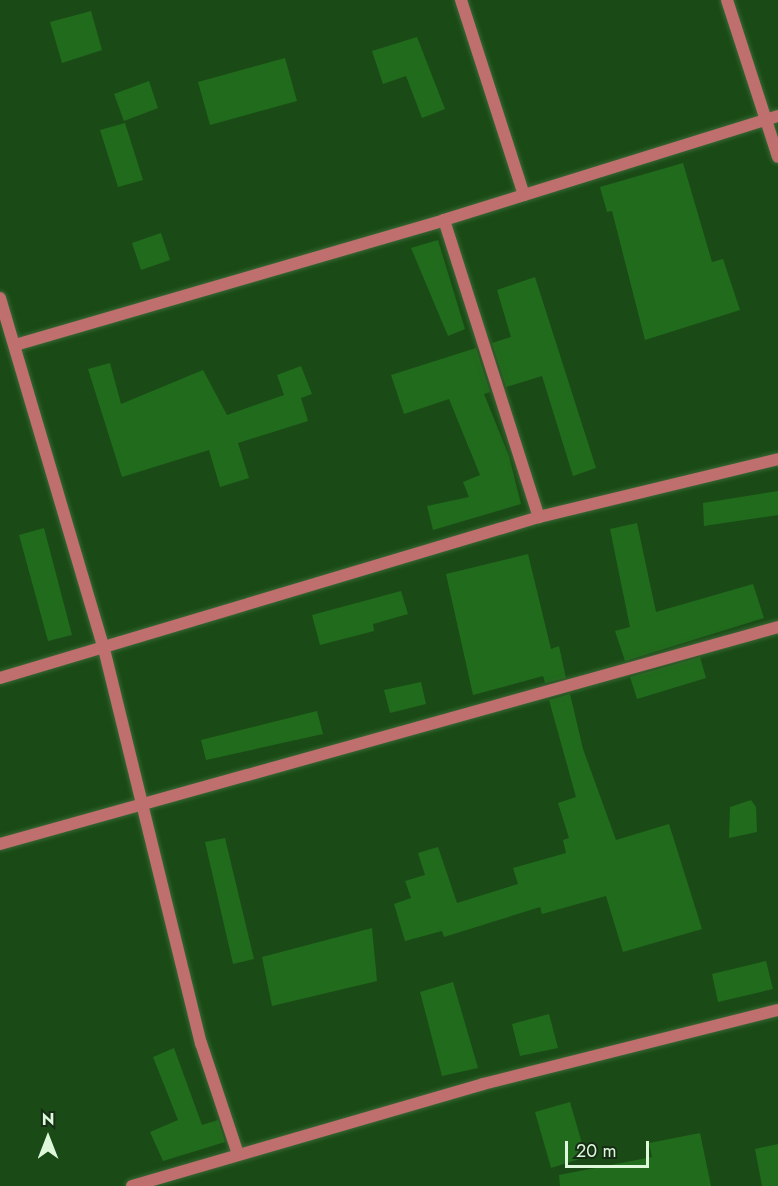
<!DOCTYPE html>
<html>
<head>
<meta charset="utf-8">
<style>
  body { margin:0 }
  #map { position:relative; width:778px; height:1186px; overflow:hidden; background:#1a4b16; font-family:Jost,sans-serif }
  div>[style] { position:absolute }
  .building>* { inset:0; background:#216b1c }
  .roads { filter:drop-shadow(0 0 2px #396735) drop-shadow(0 0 2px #396735) }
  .street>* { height:12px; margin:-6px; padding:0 6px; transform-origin:6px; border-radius:6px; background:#bf6f6d }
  span { translate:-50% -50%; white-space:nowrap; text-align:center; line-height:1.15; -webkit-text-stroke:5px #172c15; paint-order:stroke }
  .north { position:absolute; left:18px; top:1108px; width:60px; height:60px; -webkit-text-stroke:4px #172c15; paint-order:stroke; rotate:0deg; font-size:16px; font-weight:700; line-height:24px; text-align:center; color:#ddf8da }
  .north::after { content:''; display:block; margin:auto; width:21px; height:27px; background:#ddf8da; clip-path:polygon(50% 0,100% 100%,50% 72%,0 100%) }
  .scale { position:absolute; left:565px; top:1141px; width:84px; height:27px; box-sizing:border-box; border:3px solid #ddf8da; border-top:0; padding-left:8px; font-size:18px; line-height:21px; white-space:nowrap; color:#ddf8da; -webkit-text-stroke:4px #172c15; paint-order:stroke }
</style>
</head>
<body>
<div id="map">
  <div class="building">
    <div style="clip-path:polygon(91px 11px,102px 50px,62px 63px,50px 22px)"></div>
    <div style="clip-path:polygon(417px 37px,445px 109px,422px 118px,406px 76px,383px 84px,372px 51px)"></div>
    <div style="clip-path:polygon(285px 58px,297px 101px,210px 125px,198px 82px)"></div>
    <div style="clip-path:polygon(149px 81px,158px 108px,124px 121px,114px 94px)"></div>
    <div style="clip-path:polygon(125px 123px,143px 180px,118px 187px,100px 130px)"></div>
    <div style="clip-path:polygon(683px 163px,712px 262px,723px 259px,740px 310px,645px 340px,612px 211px,607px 212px,600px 187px)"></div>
    <div style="clip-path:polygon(161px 233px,170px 260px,141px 270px,132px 243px)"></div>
    <div style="clip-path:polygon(438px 240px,465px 329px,448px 336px,411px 248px)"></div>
    <div style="clip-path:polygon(535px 277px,596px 468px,573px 476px,542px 376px,506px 387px,492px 343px,511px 337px,497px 290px)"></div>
    <div style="clip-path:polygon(476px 348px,490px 392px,484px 394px,509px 456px,521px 504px,433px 530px,427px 506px,469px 497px,463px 482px,480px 475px,449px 399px,404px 414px,391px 375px)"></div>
    <div style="clip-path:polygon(110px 363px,121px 404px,203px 370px,227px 415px,284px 395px,277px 375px,301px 366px,312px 394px,301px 398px,308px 421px,238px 443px,249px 478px,220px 487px,209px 450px,122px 477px,88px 369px)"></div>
    <div style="clip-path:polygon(778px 491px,778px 515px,704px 526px,703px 503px)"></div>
    <div style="clip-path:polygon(637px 523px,656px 612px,753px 584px,764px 618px,625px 661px,615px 631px,630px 627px,610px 529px)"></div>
    <div style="clip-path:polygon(44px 528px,72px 635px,48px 641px,19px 535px)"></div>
    <div style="clip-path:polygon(528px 554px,551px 649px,559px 646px,566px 678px,545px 683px,543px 676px,473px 695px,446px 574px)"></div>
    <div style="clip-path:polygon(401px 591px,408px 614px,373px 624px,374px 631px,320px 645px,312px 615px)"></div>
    <div style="clip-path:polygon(700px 657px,706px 678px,637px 699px,630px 677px)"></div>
    <div style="clip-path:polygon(421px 682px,426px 704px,390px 713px,384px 690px)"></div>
    <div style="clip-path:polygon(570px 694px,583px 749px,616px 840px,669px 824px,702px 929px,623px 952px,606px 896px,542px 914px,540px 907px,444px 937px,442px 931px,405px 941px,394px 904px,411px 898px,405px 881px,425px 875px,418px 853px,438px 847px,457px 903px,518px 884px,513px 868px,566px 853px,563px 840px,569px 838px,558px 803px,576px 797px,549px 700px)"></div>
    <div style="clip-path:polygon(317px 711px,323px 734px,206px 760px,201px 740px)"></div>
    <div style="clip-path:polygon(751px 800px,756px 807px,757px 832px,729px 838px,730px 807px)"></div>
    <div style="clip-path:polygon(225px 838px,254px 959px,233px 964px,205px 842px)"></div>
    <div style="clip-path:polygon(372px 928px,377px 981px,272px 1006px,262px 957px)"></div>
    <div style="clip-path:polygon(766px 961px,773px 989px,718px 1002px,712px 974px)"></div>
    <div style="clip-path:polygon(453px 982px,478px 1068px,442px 1076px,420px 992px)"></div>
    <div style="clip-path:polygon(549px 1014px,558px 1048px,520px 1056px,512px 1024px)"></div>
    <div style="clip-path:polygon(174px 1048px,202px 1125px,218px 1120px,225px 1142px,163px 1161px,150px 1132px,178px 1120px,153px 1057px)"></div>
    <div style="clip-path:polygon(570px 1102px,586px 1157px,551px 1168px,535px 1112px)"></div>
    <div style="clip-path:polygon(700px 1133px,711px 1186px,560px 1186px,559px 1175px,652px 1157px,649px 1143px)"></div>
    <div style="clip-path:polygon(778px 1144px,778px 1186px,762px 1186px,755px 1149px)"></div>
  </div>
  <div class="roads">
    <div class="street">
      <div style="left:461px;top:0;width:205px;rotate:72.1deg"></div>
      <div style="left:727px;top:0;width:165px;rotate:72deg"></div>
      <div style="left:444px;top:220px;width:312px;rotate:72.3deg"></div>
      <div style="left:0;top:298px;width:366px;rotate:73.5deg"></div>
      <div style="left:104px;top:649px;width:406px;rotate:76.2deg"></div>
      <div style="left:201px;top:1043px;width:117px;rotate:71.6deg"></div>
      <div style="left:15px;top:345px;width:447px;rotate:-16.2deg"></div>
      <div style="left:444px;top:220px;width:350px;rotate:-17.3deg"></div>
      <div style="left:0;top:678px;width:563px;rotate:-16.63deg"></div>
      <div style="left:539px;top:517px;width:246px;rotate:-13.6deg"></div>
      <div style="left:0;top:844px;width:808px;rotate:-15.58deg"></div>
      <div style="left:132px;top:1186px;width:366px;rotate:-16.2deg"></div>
      <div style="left:483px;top:1084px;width:304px;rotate:-14.1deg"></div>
    </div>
  </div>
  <div class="north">N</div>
  <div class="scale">20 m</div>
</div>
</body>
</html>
